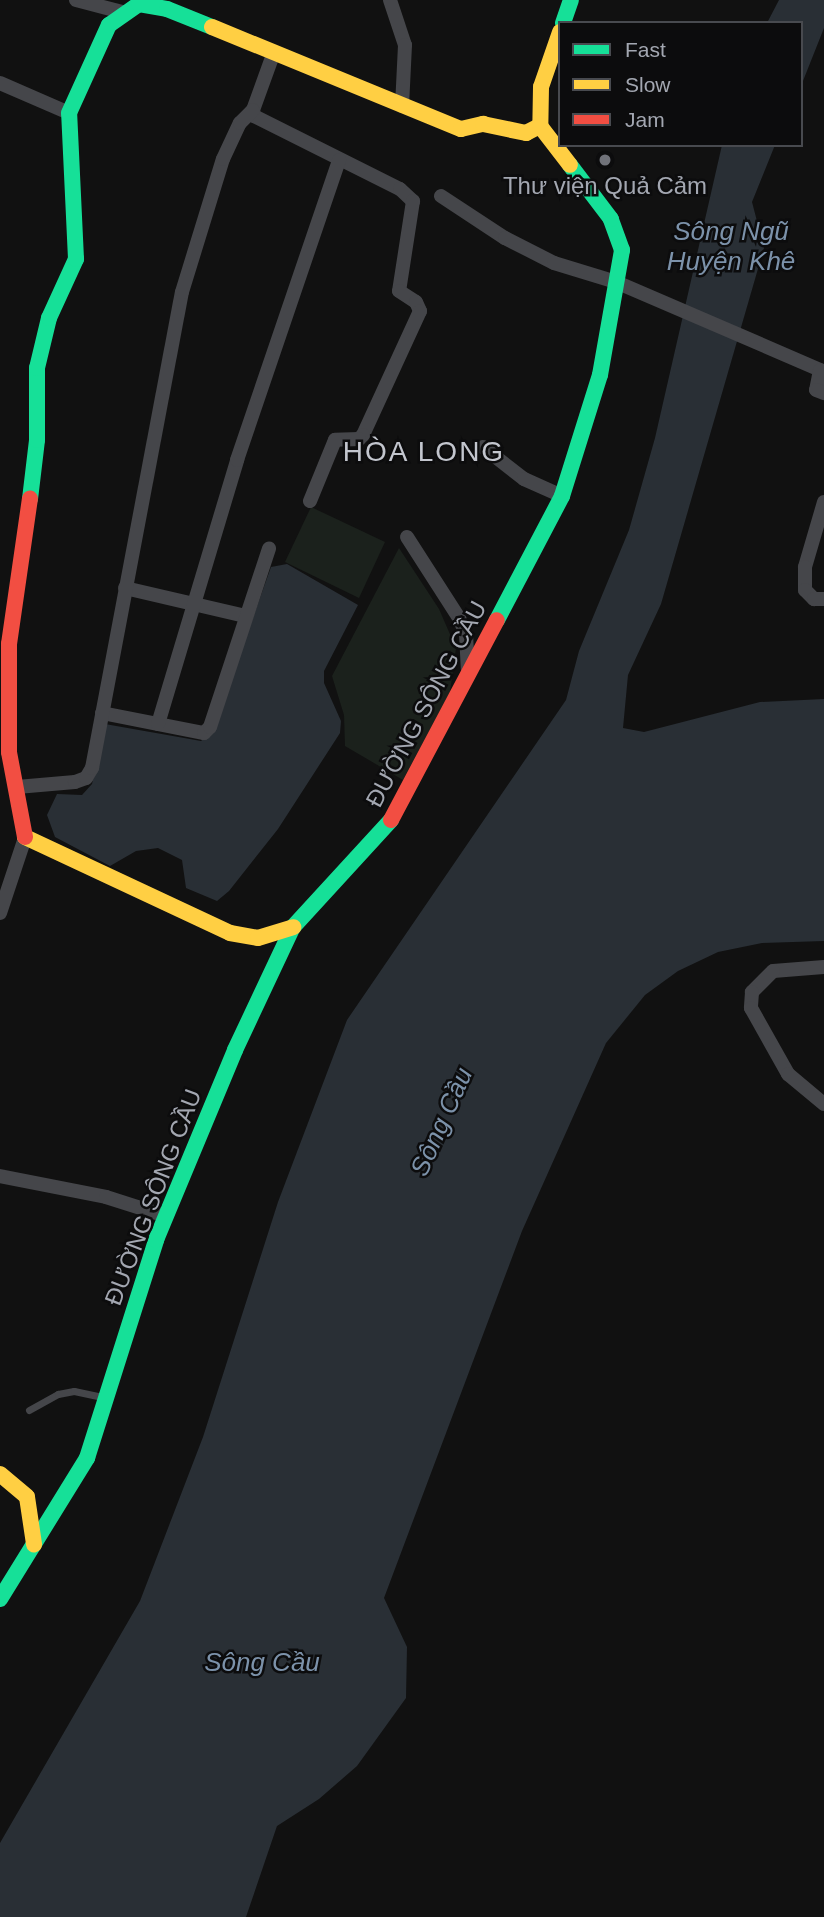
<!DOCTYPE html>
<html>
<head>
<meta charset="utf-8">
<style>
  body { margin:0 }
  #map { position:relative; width:824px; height:1917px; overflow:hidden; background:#111; font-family:Helvetica,sans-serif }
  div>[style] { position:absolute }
  .green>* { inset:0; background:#1b211c }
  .water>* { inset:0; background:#292f35 }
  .lane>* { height:7px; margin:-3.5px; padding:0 3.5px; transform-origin:3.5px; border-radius:3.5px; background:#45464a }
  .street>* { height:14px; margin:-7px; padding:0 7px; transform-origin:7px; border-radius:7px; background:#45464a }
  .fast>* { height:16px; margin:-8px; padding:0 8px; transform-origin:8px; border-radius:8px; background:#16e098 }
  .slow>* { height:16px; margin:-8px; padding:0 8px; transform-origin:8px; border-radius:8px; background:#ffcf43 }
  .jam>* { height:16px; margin:-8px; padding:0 8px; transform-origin:8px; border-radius:8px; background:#f24e42 }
  .dots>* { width:19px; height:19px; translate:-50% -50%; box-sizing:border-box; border:4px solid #0c0c0d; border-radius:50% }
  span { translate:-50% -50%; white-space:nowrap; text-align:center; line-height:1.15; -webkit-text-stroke:5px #0c0c0d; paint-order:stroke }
  .poi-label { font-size:24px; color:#a3a7b1 }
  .street-label { font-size:24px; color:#a3a7b1 }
  .water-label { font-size:26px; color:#7c92aa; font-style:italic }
  .quarter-label { font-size:28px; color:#c3c6ce; letter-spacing:2px }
  .legend { position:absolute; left:558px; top:21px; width:245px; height:126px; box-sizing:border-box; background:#0c0c0d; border:2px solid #484a4f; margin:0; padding:9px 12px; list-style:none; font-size:21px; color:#a3a7b1 }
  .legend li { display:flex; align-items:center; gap:14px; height:35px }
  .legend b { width:35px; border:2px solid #484a4f }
</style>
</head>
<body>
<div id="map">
  <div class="green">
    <div style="clip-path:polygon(311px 507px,385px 542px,359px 598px,285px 562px)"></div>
    <div style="clip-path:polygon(399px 548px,439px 609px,456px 648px,450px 692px,403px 780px,345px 746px,344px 715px,332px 676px)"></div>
  </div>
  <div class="water">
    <div style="clip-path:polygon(779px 0,824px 0,824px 28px,801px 86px,801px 23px,767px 23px)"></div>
    <div style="clip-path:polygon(722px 145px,775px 145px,752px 202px,764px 248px,661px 604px,628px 675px,623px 728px,644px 732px,760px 702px,824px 699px,824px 941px,762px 943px,718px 952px,678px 971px,645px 995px,606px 1043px,522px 1231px,384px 1598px,407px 1647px,406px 1698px,357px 1766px,319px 1799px,277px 1826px,246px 1917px,0 1917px,0 1843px,140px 1601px,203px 1437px,278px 1202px,347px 1020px,566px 700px,579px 651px,629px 530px,655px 438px)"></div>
    <div style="clip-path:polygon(287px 564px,358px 605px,324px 671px,324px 683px,341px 721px,340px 733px,278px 829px,229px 891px,217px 901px,186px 888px,182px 860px,158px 848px,136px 851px,110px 866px,55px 837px,47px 815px,57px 794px,82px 795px,92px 784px,105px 724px,201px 741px,213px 730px,271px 567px)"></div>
  </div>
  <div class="lane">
    <div style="left:29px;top:1410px;width:33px;rotate:-29deg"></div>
    <div style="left:58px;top:1394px;width:16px;rotate:-11deg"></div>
    <div style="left:74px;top:1391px;width:30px;rotate:12deg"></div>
  </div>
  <div class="street">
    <div style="left:76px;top:0;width:52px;rotate:14.6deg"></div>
    <div style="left:390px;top:0;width:47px;rotate:71.6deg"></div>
    <div style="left:405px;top:45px;width:61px;rotate:92.8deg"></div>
    <div style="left:274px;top:52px;width:62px;rotate:109.9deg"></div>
    <div style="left:253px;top:110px;width:6px;rotate:81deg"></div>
    <div style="left:254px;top:116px;width:163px;rotate:26.6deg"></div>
    <div style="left:400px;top:189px;width:18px;rotate:43deg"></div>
    <div style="left:413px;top:201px;width:91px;rotate:98.8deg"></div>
    <div style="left:399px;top:291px;width:20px;rotate:33deg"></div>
    <div style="left:416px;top:302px;width:10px;rotate:66deg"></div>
    <div style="left:420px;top:311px;width:136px;rotate:114.7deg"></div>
    <div style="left:363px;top:435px;width:6px;rotate:135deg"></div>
    <div style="left:359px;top:439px;width:24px;rotate:178deg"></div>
    <div style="left:335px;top:440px;width:66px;rotate:112.3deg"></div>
    <div style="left:0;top:83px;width:75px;rotate:23.5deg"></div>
    <div style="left:441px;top:196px;width:77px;rotate:33.3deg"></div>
    <div style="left:505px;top:238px;width:55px;rotate:27deg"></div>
    <div style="left:554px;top:263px;width:65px;rotate:17deg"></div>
    <div style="left:616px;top:282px;width:222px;rotate:23.3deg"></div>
    <div style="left:820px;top:370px;width:20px;rotate:101deg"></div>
    <div style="left:816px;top:390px;width:9px;rotate:21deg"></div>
    <div style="left:483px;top:447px;width:52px;rotate:38deg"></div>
    <div style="left:524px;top:479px;width:42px;rotate:24.1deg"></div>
    <div style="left:824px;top:502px;width:68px;rotate:106.3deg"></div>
    <div style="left:805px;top:567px;width:23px;rotate:90deg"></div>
    <div style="left:805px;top:590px;width:13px;rotate:45deg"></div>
    <div style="left:814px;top:599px;width:10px"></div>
    <div style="left:407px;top:537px;width:96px;rotate:57.3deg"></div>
    <div style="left:459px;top:618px;width:17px;rotate:66deg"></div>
    <div style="left:466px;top:634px;width:35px;rotate:87deg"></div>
    <div style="left:125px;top:588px;width:123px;rotate:13.1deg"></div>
    <div style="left:102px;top:713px;width:104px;rotate:11.1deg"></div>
    <div style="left:204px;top:733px;width:8px;rotate:-45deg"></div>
    <div style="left:210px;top:727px;width:188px;rotate:-71.7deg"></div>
    <div style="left:158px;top:724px;width:276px;rotate:-73.3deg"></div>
    <div style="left:237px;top:460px;width:317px;rotate:-71.2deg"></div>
    <div style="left:17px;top:787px;width:58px;rotate:-4.9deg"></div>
    <div style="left:75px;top:782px;width:12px;rotate:-20deg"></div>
    <div style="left:86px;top:778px;width:12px;rotate:-59deg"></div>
    <div style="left:92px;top:768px;width:484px;rotate:-79.3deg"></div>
    <div style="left:182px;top:292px;width:139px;rotate:-72.9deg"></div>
    <div style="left:223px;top:159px;width:40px;rotate:-65deg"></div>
    <div style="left:240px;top:123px;width:18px;rotate:-45deg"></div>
    <div style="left:0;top:913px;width:79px;rotate:-71.6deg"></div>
    <div style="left:824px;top:967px;width:51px;rotate:175.5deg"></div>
    <div style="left:773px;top:971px;width:30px;rotate:135deg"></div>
    <div style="left:752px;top:992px;width:16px;rotate:94deg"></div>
    <div style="left:751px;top:1008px;width:76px;rotate:60.7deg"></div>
    <div style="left:788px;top:1074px;width:47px;rotate:39.8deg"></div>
    <div style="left:0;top:1176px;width:108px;rotate:11.2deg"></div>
    <div style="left:106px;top:1197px;width:63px;rotate:17.6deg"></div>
  </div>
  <div class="fast">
    <div style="left:563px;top:23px;width:24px;rotate:-71deg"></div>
    <div style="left:30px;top:499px;width:59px;rotate:-83.2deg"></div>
    <div style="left:37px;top:440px;width:72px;rotate:-90deg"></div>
    <div style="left:37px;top:368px;width:51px;rotate:-76.5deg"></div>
    <div style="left:49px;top:318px;width:65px;rotate:-65.4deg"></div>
    <div style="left:76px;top:259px;width:146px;rotate:-92.7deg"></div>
    <div style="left:69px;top:113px;width:97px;rotate:-65.6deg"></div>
    <div style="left:109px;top:25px;width:37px;rotate:-35deg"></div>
    <div style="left:139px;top:4px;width:28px;rotate:10deg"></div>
    <div style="left:167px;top:9px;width:48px;rotate:21.8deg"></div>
    <div style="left:497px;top:620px;width:140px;rotate:-62.3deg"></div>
    <div style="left:562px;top:496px;width:127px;rotate:-72.6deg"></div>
    <div style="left:600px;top:375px;width:127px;rotate:-80deg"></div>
    <div style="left:622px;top:250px;width:33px;rotate:-110deg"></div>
    <div style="left:611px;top:219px;width:68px;rotate:-127.2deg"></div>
    <div style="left:0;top:1599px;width:166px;rotate:-58.3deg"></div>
    <div style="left:87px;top:1458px;width:229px;rotate:-72.4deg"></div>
    <div style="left:156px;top:1240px;width:206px;rotate:-67.4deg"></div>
    <div style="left:235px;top:1050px;width:136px;rotate:-64.8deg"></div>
    <div style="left:293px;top:927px;width:145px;rotate:-47.5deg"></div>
  </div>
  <div class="slow">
    <div style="left:212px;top:27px;width:269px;rotate:22.3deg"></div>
    <div style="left:461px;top:129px;width:23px;rotate:-13deg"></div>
    <div style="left:483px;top:124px;width:44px;rotate:11.8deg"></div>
    <div style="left:526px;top:133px;width:16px;rotate:-27deg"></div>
    <div style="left:560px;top:32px;width:58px;rotate:109.1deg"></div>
    <div style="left:541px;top:87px;width:39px;rotate:91deg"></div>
    <div style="left:540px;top:126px;width:49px;rotate:52.4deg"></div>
    <div style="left:25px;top:837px;width:226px;rotate:25.1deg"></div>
    <div style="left:230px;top:933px;width:28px;rotate:10deg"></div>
    <div style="left:258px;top:938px;width:37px;rotate:-17deg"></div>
    <div style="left:0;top:1474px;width:35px;rotate:40deg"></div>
    <div style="left:27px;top:1497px;width:48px;rotate:81.5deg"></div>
  </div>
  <div class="jam">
    <div style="left:391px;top:820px;width:226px;rotate:-62.1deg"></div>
    <div style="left:25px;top:837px;width:86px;rotate:-100.7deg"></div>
    <div style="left:9px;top:752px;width:108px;rotate:-90deg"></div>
    <div style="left:9px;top:644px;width:147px;rotate:-81.8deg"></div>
  </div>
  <div class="dots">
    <div style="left:605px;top:160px;background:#707279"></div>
  </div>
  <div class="poi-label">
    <span style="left:605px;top:186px">Thư viện Quả Cảm</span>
  </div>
  <div class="street-label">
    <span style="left:426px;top:704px;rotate:-62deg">ĐƯỜNG SÔNG CẦU</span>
    <span style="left:153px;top:1197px;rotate:-69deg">ĐƯỜNG SÔNG CẦU</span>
  </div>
  <div class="water-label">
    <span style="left:731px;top:247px">Sông Ngũ<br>Huyện Khê</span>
    <span style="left:442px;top:1122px;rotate:-66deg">Sông Cầu</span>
    <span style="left:262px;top:1663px">Sông Cầu</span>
  </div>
  <div class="quarter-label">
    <span style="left:424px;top:452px">HÒA LONG</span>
  </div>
  <ul class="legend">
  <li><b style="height:9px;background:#16e098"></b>Fast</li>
  <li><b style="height:9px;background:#ffcf43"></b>Slow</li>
  <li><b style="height:9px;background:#f24e42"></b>Jam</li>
  </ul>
</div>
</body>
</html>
